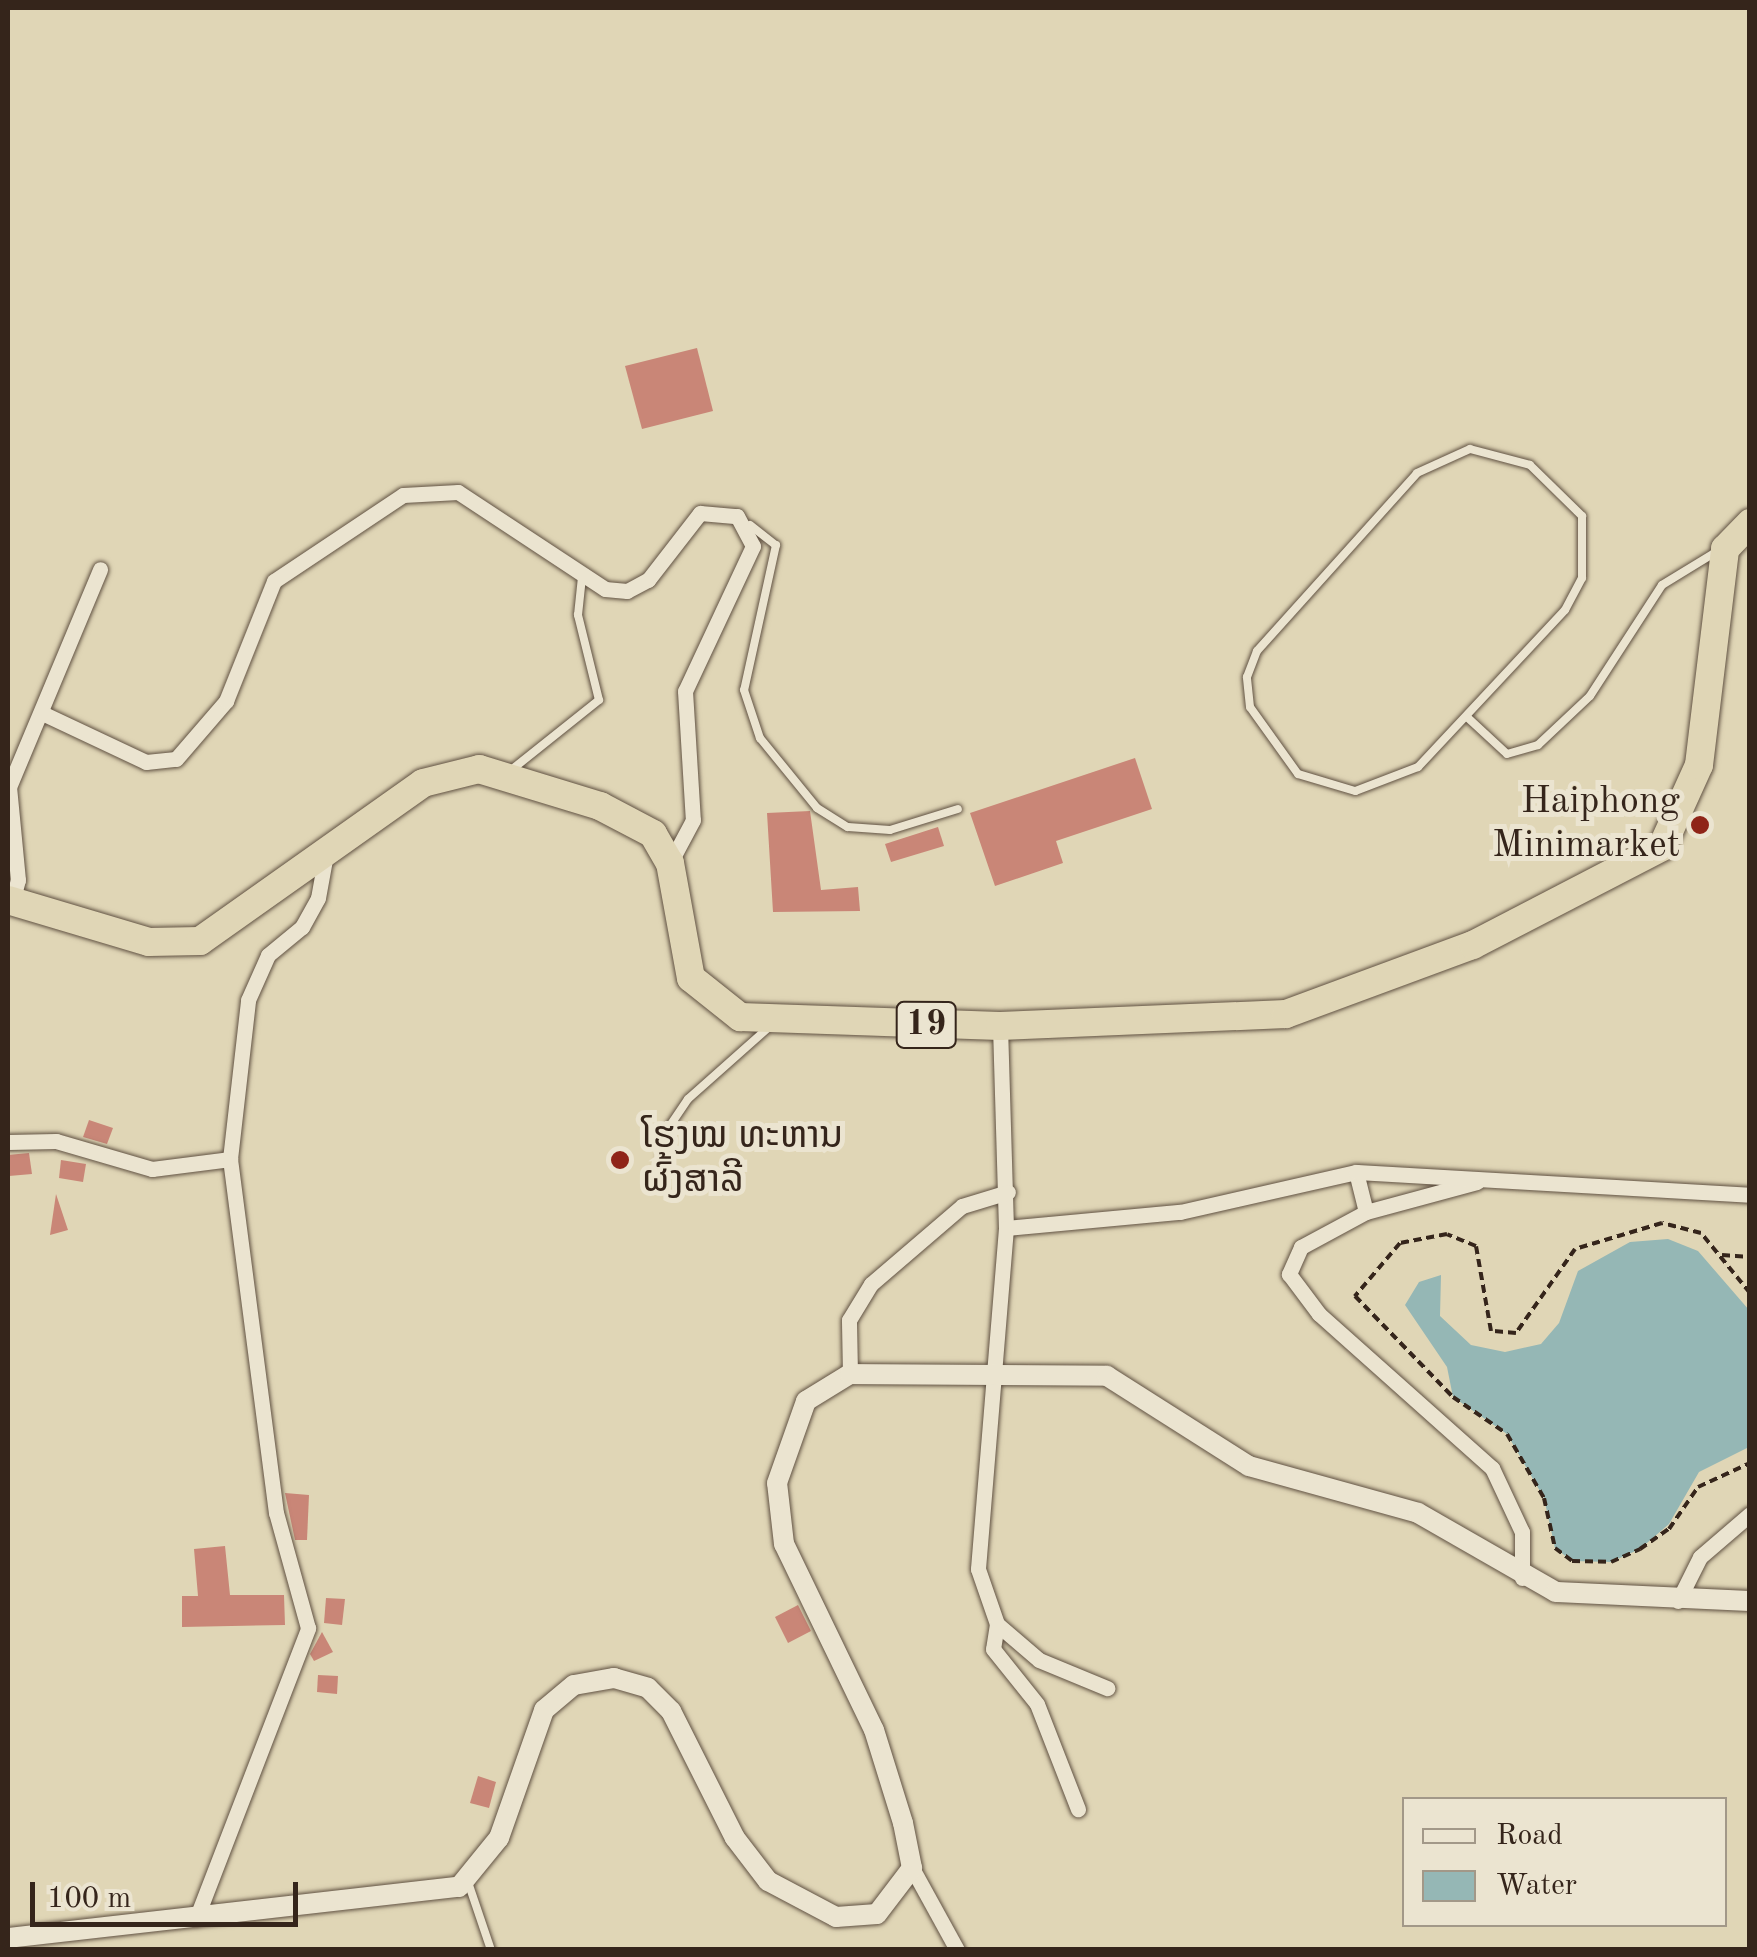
<!DOCTYPE html>
<html>
<head>
<meta charset="utf-8">
<style>
  body { margin:0 }
  #map { position:relative; width:1757px; height:1957px; overflow:hidden; background:#e0d6b6; font-family:"Old Standard TT","Noto Sans Lao",serif }
  div>[style] { position:absolute }
  .water>* { inset:0; background:#95b7b5 }
  .building>* { inset:0; background:#c98677 }
  .path>* { height:4px; margin-top:-2px; transform-origin:0; background:repeating-linear-gradient(90deg,#35251b 0 8px,transparent 0 13px) }
  .roads { filter:drop-shadow(0 0 2px #605142) drop-shadow(0 0 2px #605142) }
  .lane>* { height:8px; margin:-4px; padding:0 4px; transform-origin:4px; border-radius:4px; background:#ebe4d0 }
  .street>* { height:15px; margin:-7.5px; padding:0 7.5px; transform-origin:7.5px; border-radius:7.5px; background:#ebe4d0 }
  .secondary>* { height:20px; margin:-10px; padding:0 10px; transform-origin:10px; border-radius:10px; background:#ebe4d0 }
  .highway>* { height:28px; margin:-14px; padding:0 14px; transform-origin:14px; border-radius:14px; background:#e0d6b6 }
  .dots>* { width:28px; height:28px; translate:-50% -50%; box-sizing:border-box; border:5px solid #ebe4d0; border-radius:50% }
  span { translate:-50% -50%; white-space:nowrap; text-align:center; line-height:1.15; -webkit-text-stroke:10px #ebe4d0; paint-order:stroke }
  .shield-label span { padding:2px 8px; background:#ebe4d0; border:2px solid; border-radius:8px; -webkit-text-stroke-width:0 }
  .shield-label { font-size:35px; color:#35251b; font-weight:700 }
  .poi-label { font-size:38px; color:#35251b }
  .right { translate:-100% -50%; text-align:right }
  .left { translate:0 -50%; text-align:left }
  .frame { position:absolute; inset:0; border:10px solid #35251b; pointer-events:none }
  .legend { position:absolute; left:1402px; top:1797px; width:325px; height:130px; box-sizing:border-box; background:#ebe4d0; border:2px solid #a29888; margin:0; padding:12px 18px; list-style:none; font-size:30px; color:#35251b }
  .legend li { display:flex; align-items:center; gap:20px; height:50px }
  .legend b { width:50px; border:2px solid #a29888 }
  .scale { position:absolute; left:30px; top:1882px; width:268px; height:45px; box-sizing:border-box; border:5px solid #35251b; border-top:0; padding-left:12px; font-size:30px; line-height:35px; white-space:nowrap; color:#35251b; -webkit-text-stroke:8px #ebe4d0; paint-order:stroke }
</style>
</head>
<body>
<div id="map">
  <div class="water">
    <div style="clip-path:polygon(1668px 1239px,1698px 1251px,1749px 1310px,1749px 1447px,1699px 1472px,1669px 1524px,1640px 1549px,1611px 1562px,1572px 1561px,1555px 1548px,1544px 1498px,1507px 1434px,1453px 1397px,1447px 1367px,1405px 1305px,1419px 1282px,1441px 1275px,1440px 1316px,1471px 1345px,1505px 1352px,1541px 1344px,1559px 1323px,1578px 1271px,1630px 1242px)"></div>
  </div>
  <div class="building">
    <div style="clip-path:polygon(697px 348px,713px 411px,642px 429px,625px 366px)"></div>
    <div style="clip-path:polygon(1135px 758px,1152px 809px,1056px 841px,1063px 863px,995px 886px,970px 813px)"></div>
    <div style="clip-path:polygon(810px 811px,821px 890px,858px 887px,860px 911px,773px 912px,767px 813px)"></div>
    <div style="clip-path:polygon(938px 827px,944px 846px,891px 862px,885px 844px)"></div>
    <div style="clip-path:polygon(89px 1120px,113px 1128px,107px 1144px,83px 1137px)"></div>
    <div style="clip-path:polygon(29px 1153px,32px 1174px,9px 1176px,8px 1155px)"></div>
    <div style="clip-path:polygon(61px 1160px,86px 1164px,83px 1182px,59px 1178px)"></div>
    <div style="clip-path:polygon(56px 1194px,68px 1230px,50px 1235px)"></div>
    <div style="clip-path:polygon(285px 1493px,309px 1495px,307px 1540px,295px 1540px)"></div>
    <div style="clip-path:polygon(225px 1546px,230px 1595px,284px 1595px,285px 1625px,182px 1627px,182px 1596px,198px 1596px,194px 1549px)"></div>
    <div style="clip-path:polygon(326px 1598px,345px 1599px,342px 1625px,324px 1623px)"></div>
    <div style="clip-path:polygon(798px 1605px,811px 1631px,788px 1643px,775px 1617px)"></div>
    <div style="clip-path:polygon(322px 1632px,333px 1652px,314px 1661px,310px 1654px)"></div>
    <div style="clip-path:polygon(318px 1675px,338px 1676px,337px 1694px,317px 1692px)"></div>
    <div style="clip-path:polygon(478px 1776px,496px 1782px,489px 1808px,470px 1803px)"></div>
  </div>
  <div class="path">
    <div style="left:1722px;top:1255px;width:28px;rotate:4deg"></div>
    <div style="left:1750px;top:1293px;width:77px;rotate:-129.2deg"></div>
    <div style="left:1701px;top:1233px;width:40px;rotate:-165.6deg"></div>
    <div style="left:1662px;top:1223px;width:91px;rotate:163.4deg"></div>
    <div style="left:1575px;top:1249px;width:103px;rotate:125.1deg"></div>
    <div style="left:1516px;top:1333px;width:25px;rotate:-175deg"></div>
    <div style="left:1491px;top:1331px;width:86px;rotate:-100deg"></div>
    <div style="left:1476px;top:1246px;width:31px;rotate:-158deg"></div>
    <div style="left:1447px;top:1234px;width:48px;rotate:169.2deg"></div>
    <div style="left:1400px;top:1243px;width:70px;rotate:130.3deg"></div>
    <div style="left:1355px;top:1296px;width:141px;rotate:45.9deg"></div>
    <div style="left:1453px;top:1397px;width:65px;rotate:34.4deg"></div>
    <div style="left:1507px;top:1434px;width:74px;rotate:60deg"></div>
    <div style="left:1544px;top:1498px;width:51px;rotate:77.6deg"></div>
    <div style="left:1555px;top:1548px;width:21px;rotate:37deg"></div>
    <div style="left:1572px;top:1561px;width:39px;rotate:1deg"></div>
    <div style="left:1611px;top:1562px;width:32px;rotate:-24deg"></div>
    <div style="left:1640px;top:1549px;width:35px;rotate:-35deg"></div>
    <div style="left:1669px;top:1529px;width:51px;rotate:-55.4deg"></div>
    <div style="left:1698px;top:1487px;width:57px;rotate:-24.8deg"></div>
  </div>
  <div class="roads">
    <div class="lane">
      <div style="left:1470px;top:449px;width:62px;rotate:14.9deg"></div>
      <div style="left:1530px;top:465px;width:73px;rotate:44.4deg"></div>
      <div style="left:1582px;top:516px;width:62px;rotate:90deg"></div>
      <div style="left:1582px;top:578px;width:36px;rotate:118deg"></div>
      <div style="left:1565px;top:610px;width:215px;rotate:133.1deg"></div>
      <div style="left:1418px;top:767px;width:67px;rotate:159.1deg"></div>
      <div style="left:1355px;top:791px;width:59px;rotate:-163.4deg"></div>
      <div style="left:1298px;top:774px;width:82px;rotate:-125.6deg"></div>
      <div style="left:1250px;top:707px;width:30px;rotate:-96deg"></div>
      <div style="left:1247px;top:677px;width:28px;rotate:-69deg"></div>
      <div style="left:1257px;top:651px;width:239px;rotate:-48deg"></div>
      <div style="left:1417px;top:473px;width:58px;rotate:-24.4deg"></div>
      <div style="left:750px;top:525px;width:33px;rotate:38deg"></div>
      <div style="left:776px;top:545px;width:148px;rotate:102.4deg"></div>
      <div style="left:744px;top:690px;width:51px;rotate:71.6deg"></div>
      <div style="left:760px;top:738px;width:90px;rotate:50.8deg"></div>
      <div style="left:817px;top:808px;width:36px;rotate:32deg"></div>
      <div style="left:848px;top:827px;width:42px;rotate:4.1deg"></div>
      <div style="left:890px;top:830px;width:71px;rotate:-17.2deg"></div>
      <div style="left:1467px;top:717px;width:54px;rotate:42.8deg"></div>
      <div style="left:1507px;top:754px;width:32px;rotate:-16deg"></div>
      <div style="left:1538px;top:745px;width:71px;rotate:-43.3deg"></div>
      <div style="left:1590px;top:696px;width:132px;rotate:-57deg"></div>
      <div style="left:1662px;top:585px;width:63px;rotate:-31.4deg"></div>
      <div style="left:510px;top:771px;width:114px;rotate:-38.6deg"></div>
      <div style="left:599px;top:700px;width:88px;rotate:-103.9deg"></div>
      <div style="left:578px;top:615px;width:39px;rotate:-84deg"></div>
      <div style="left:659px;top:1183px;width:50px;rotate:-83.2deg"></div>
      <div style="left:665px;top:1133px;width:41px;rotate:-55.9deg"></div>
      <div style="left:688px;top:1099px;width:108px;rotate:-41.6deg"></div>
      <div style="left:468px;top:1882px;width:72px;rotate:71.3deg"></div>
    </div>
    <div class="street">
      <div style="left:42px;top:713px;width:115px;rotate:25.2deg"></div>
      <div style="left:146px;top:762px;width:30px;rotate:-6deg"></div>
      <div style="left:176px;top:759px;width:77px;rotate:-49.2deg"></div>
      <div style="left:226px;top:701px;width:129px;rotate:-68.2deg"></div>
      <div style="left:274px;top:581px;width:155px;rotate:-33.7deg"></div>
      <div style="left:403px;top:495px;width:55px;rotate:-3.1deg"></div>
      <div style="left:458px;top:492px;width:176px;rotate:33.4deg"></div>
      <div style="left:605px;top:589px;width:22px;rotate:5deg"></div>
      <div style="left:627px;top:591px;width:24px;rotate:-28deg"></div>
      <div style="left:648px;top:580px;width:85px;rotate:-52.2deg"></div>
      <div style="left:700px;top:513px;width:37px;rotate:5deg"></div>
      <div style="left:737px;top:516px;width:34px;rotate:62deg"></div>
      <div style="left:753px;top:546px;width:160px;rotate:115.1deg"></div>
      <div style="left:685px;top:691px;width:129px;rotate:86.5deg"></div>
      <div style="left:693px;top:820px;width:49px;rotate:118.1deg"></div>
      <div style="left:12px;top:902px;width:23px;rotate:-75deg"></div>
      <div style="left:18px;top:880px;width:93px;rotate:-95.5deg"></div>
      <div style="left:9px;top:787px;width:236px;rotate:-67.3deg"></div>
      <div style="left:1000px;top:1026px;width:202px;rotate:88.3deg"></div>
      <div style="left:1006px;top:1228px;width:342px;rotate:94.7deg"></div>
      <div style="left:978px;top:1569px;width:58px;rotate:70.9deg"></div>
      <div style="left:997px;top:1624px;width:55px;rotate:40.6deg"></div>
      <div style="left:1039px;top:1660px;width:74px;rotate:22.4deg"></div>
      <div style="left:8px;top:1142px;width:48px;rotate:-1.2deg"></div>
      <div style="left:56px;top:1141px;width:100px;rotate:16.3deg"></div>
      <div style="left:152px;top:1169px;width:79px;rotate:-7.3deg"></div>
      <div style="left:1356px;top:1172px;width:41px;rotate:76deg"></div>
      <div style="left:1477px;top:1182px;width:115px;rotate:164.9deg"></div>
      <div style="left:1366px;top:1212px;width:74px;rotate:151.7deg"></div>
      <div style="left:1301px;top:1247px;width:30px;rotate:114deg"></div>
      <div style="left:1289px;top:1274px;width:50px;rotate:53.1deg"></div>
      <div style="left:1319px;top:1314px;width:232px;rotate:41.7deg"></div>
      <div style="left:1492px;top:1468px;width:71px;rotate:64.9deg"></div>
      <div style="left:1522px;top:1532px;width:46px;rotate:90deg"></div>
      <div style="left:1006px;top:1228px;width:175px;rotate:-5.3deg"></div>
      <div style="left:1180px;top:1212px;width:180px;rotate:-12.8deg"></div>
      <div style="left:1356px;top:1172px;width:395px;rotate:3.3deg"></div>
      <div style="left:850px;top:1374px;width:54px;rotate:-91.1deg"></div>
      <div style="left:849px;top:1320px;width:42px;rotate:-58.6deg"></div>
      <div style="left:871px;top:1284px;width:120px;rotate:-40.6deg"></div>
      <div style="left:962px;top:1206px;width:48px;rotate:-16.9deg"></div>
      <div style="left:1678px;top:1601px;width:49px;rotate:-63.4deg"></div>
      <div style="left:1700px;top:1557px;width:66px;rotate:-40.7deg"></div>
      <div style="left:997px;top:1624px;width:25px;rotate:99deg"></div>
      <div style="left:993px;top:1649px;width:70px;rotate:51.3deg"></div>
      <div style="left:1037px;top:1704px;width:113px;rotate:68.7deg"></div>
      <div style="left:912px;top:1868px;width:94px;rotate:61.2deg"></div>
      <div style="left:196px;top:1919px;width:312px;rotate:-68.9deg"></div>
      <div style="left:308px;top:1628px;width:119px;rotate:-105.5deg"></div>
      <div style="left:276px;top:1513px;width:357px;rotate:-97.4deg"></div>
      <div style="left:230px;top:1159px;width:160px;rotate:-83.5deg"></div>
      <div style="left:248px;top:1000px;width:49px;rotate:-66deg"></div>
      <div style="left:268px;top:955px;width:44px;rotate:-39.5deg"></div>
      <div style="left:302px;top:927px;width:33px;rotate:-61deg"></div>
      <div style="left:318px;top:898px;width:45px;rotate:-79.7deg"></div>
    </div>
    <div class="secondary">
      <div style="left:8px;top:1938px;width:454px;rotate:-6.5deg"></div>
      <div style="left:459px;top:1887px;width:63px;rotate:-50.8deg"></div>
      <div style="left:499px;top:1838px;width:136px;rotate:-70.6deg"></div>
      <div style="left:544px;top:1710px;width:39px;rotate:-40deg"></div>
      <div style="left:574px;top:1685px;width:41px;rotate:-9.9deg"></div>
      <div style="left:614px;top:1678px;width:35px;rotate:16deg"></div>
      <div style="left:648px;top:1688px;width:33px;rotate:45deg"></div>
      <div style="left:671px;top:1711px;width:142px;rotate:63.3deg"></div>
      <div style="left:735px;top:1838px;width:54px;rotate:52.5deg"></div>
      <div style="left:768px;top:1881px;width:77px;rotate:27.9deg"></div>
      <div style="left:836px;top:1917px;width:41px;rotate:-4.2deg"></div>
      <div style="left:877px;top:1914px;width:58px;rotate:-52.7deg"></div>
      <div style="left:912px;top:1868px;width:46px;rotate:-101.3deg"></div>
      <div style="left:903px;top:1823px;width:97px;rotate:-107.3deg"></div>
      <div style="left:874px;top:1730px;width:207px;rotate:-115.8deg"></div>
      <div style="left:784px;top:1544px;width:61px;rotate:-96.5deg"></div>
      <div style="left:777px;top:1483px;width:87px;rotate:-70.5deg"></div>
      <div style="left:806px;top:1401px;width:52px;rotate:-31.5deg"></div>
      <div style="left:850px;top:1374px;width:257px;rotate:0.4deg"></div>
      <div style="left:1107px;top:1376px;width:168px;rotate:32.4deg"></div>
      <div style="left:1249px;top:1466px;width:175px;rotate:15.5deg"></div>
      <div style="left:1418px;top:1513px;width:159px;rotate:29.8deg"></div>
      <div style="left:1556px;top:1592px;width:194px;rotate:2.7deg"></div>
    </div>
    <div class="highway">
      <div style="left:8px;top:900px;width:147px;rotate:16.6deg"></div>
      <div style="left:149px;top:942px;width:51px;rotate:-1.1deg"></div>
      <div style="left:200px;top:941px;width:273px;rotate:-35.3deg"></div>
      <div style="left:423px;top:783px;width:58px;rotate:-14deg"></div>
      <div style="left:479px;top:769px;width:127px;rotate:17deg"></div>
      <div style="left:600px;top:806px;width:60px;rotate:27.8deg"></div>
      <div style="left:653px;top:834px;width:34px;rotate:60deg"></div>
      <div style="left:670px;top:863px;width:117px;rotate:79.7deg"></div>
      <div style="left:691px;top:978px;width:63px;rotate:38.5deg"></div>
      <div style="left:740px;top:1017px;width:260px;rotate:2deg"></div>
      <div style="left:1000px;top:1026px;width:286px;rotate:-2.4deg"></div>
      <div style="left:1286px;top:1014px;width:199px;rotate:-20.3deg"></div>
      <div style="left:1473px;top:945px;width:213px;rotate:-27.4deg"></div>
      <div style="left:1662px;top:847px;width:90px;rotate:-65.7deg"></div>
      <div style="left:1699px;top:765px;width:218px;rotate:-83.1deg"></div>
      <div style="left:1725px;top:549px;width:36px;rotate:-46deg"></div>
    </div>
  </div>
  <div class="dots">
    <div style="left:1700px;top:825px;background:#8f2418"></div>
    <div style="left:620px;top:1160px;background:#8f2418"></div>
  </div>
  <div class="shield-label">
    <span style="left:926px;top:1025px">19</span>
  </div>
  <div class="poi-label">
    <span class="right" style="left:1680px;top:825px">Haiphong<br>Minimarket</span>
    <span class="left" style="left:642px;top:1160px">ໂຮງໝ ທະຫານ<br>ຜົ້ງສາລີ</span>
  </div>
  <div class="frame"></div>
  <ul class="legend">
  <li><b style="height:12px;background:#ebe4d0"></b>Road</li>
  <li><b style="height:28px;background:#95b7b5"></b>Water</li>
  </ul>
  <div class="scale">100 m</div>
</div>
</body>
</html>
